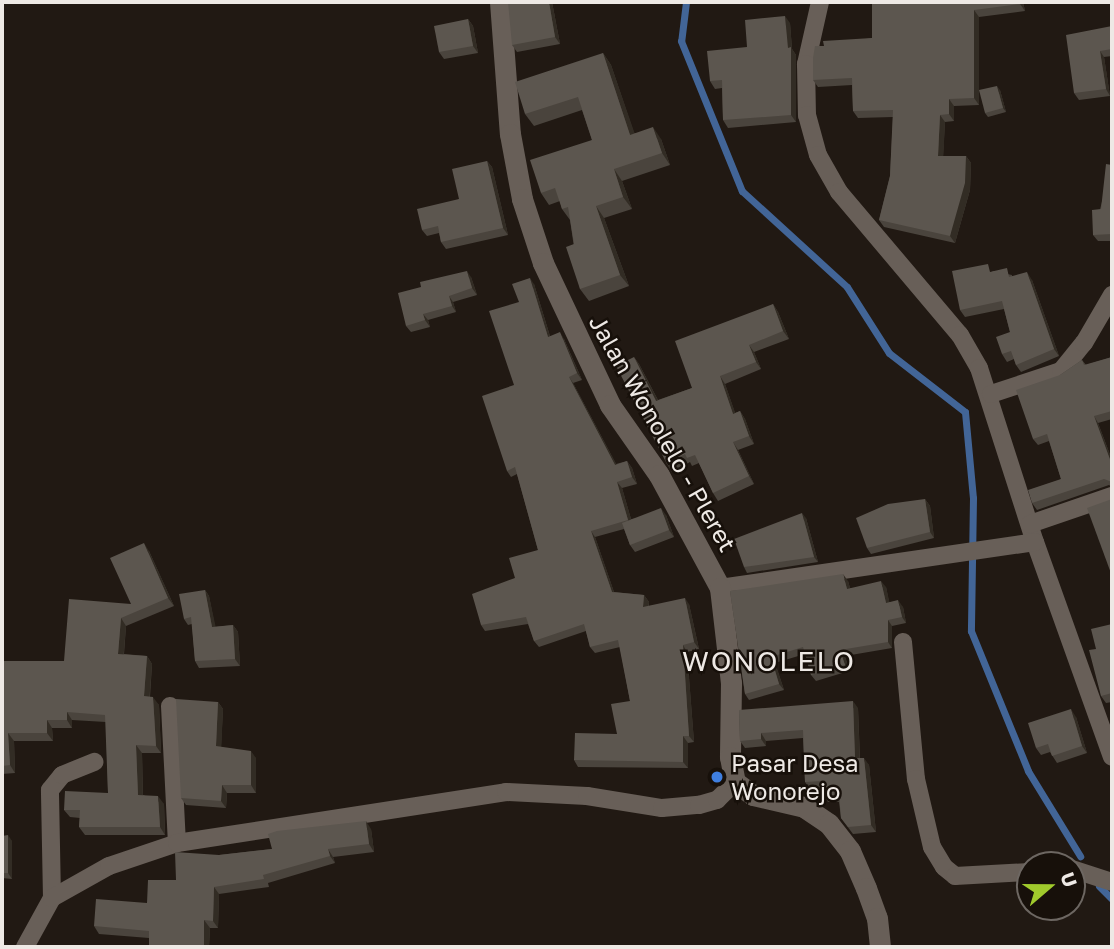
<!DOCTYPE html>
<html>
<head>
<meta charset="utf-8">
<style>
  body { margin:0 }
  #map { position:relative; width:1114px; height:949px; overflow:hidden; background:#211913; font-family:"Golos Text",sans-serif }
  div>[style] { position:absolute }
  .stream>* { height:7px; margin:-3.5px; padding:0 3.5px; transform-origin:3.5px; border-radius:3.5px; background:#426597 }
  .minor>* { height:18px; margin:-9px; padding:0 9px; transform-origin:9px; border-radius:9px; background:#685f58 }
  .secondary>* { height:21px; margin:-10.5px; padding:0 10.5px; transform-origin:10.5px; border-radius:10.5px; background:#685f58 }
  .wall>* { inset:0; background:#4a443d }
  .shaded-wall>* { inset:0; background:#322c24 }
  .building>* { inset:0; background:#5c564f }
  .dots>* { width:19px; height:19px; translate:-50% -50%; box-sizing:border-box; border:4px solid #17100a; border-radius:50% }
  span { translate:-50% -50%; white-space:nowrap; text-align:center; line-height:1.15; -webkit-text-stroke:5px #17100a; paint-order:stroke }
  .street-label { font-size:24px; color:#eee9e5 }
  .poi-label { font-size:24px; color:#eee9e5 }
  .left { translate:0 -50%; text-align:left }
  .quarter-label { font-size:28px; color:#eee9e5; letter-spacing:2px }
  .frame { position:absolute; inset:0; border:4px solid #eee9e5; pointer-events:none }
  .north { position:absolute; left:1016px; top:851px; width:70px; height:70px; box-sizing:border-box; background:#17100a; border:2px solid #6d6762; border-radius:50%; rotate:70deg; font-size:19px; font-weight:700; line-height:28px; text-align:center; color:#eee9e5 }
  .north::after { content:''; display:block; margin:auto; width:24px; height:32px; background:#a0ca2c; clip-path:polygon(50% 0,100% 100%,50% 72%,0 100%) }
</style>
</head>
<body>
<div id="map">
  <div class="stream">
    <div style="left:686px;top:2px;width:39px;rotate:97deg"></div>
    <div style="left:681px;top:41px;width:162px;rotate:67.9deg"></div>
    <div style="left:742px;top:191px;width:142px;rotate:42.4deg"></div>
    <div style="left:847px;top:287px;width:78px;rotate:57.5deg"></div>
    <div style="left:889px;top:353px;width:96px;rotate:37.8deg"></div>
    <div style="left:965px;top:412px;width:86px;rotate:84.7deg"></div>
    <div style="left:973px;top:498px;width:133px;rotate:90.9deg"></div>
    <div style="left:971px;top:631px;width:151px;rotate:67.8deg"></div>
    <div style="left:1028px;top:771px;width:100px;rotate:58.5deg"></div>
    <div style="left:1099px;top:886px;width:18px;rotate:45deg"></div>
  </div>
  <div class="minor">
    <div style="left:820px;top:2px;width:64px;rotate:102.7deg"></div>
    <div style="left:806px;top:64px;width:51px;rotate:88.9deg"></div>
    <div style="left:807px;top:115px;width:41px;rotate:74.6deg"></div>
    <div style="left:818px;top:155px;width:43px;rotate:60.4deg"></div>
    <div style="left:839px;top:192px;width:187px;rotate:49.8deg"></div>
    <div style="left:960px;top:335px;width:38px;rotate:60deg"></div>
    <div style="left:979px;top:368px;width:183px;rotate:72.2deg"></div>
    <div style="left:1035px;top:542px;width:228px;rotate:70.3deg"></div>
    <div style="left:991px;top:394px;width:74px;rotate:-18.2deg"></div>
    <div style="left:1061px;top:371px;width:36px;rotate:-51deg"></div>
    <div style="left:1084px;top:343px;width:56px;rotate:-59.7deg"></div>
    <div style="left:1030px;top:524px;width:87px;rotate:-18.9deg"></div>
    <div style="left:720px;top:588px;width:318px;rotate:-8.3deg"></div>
    <div style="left:903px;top:642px;width:138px;rotate:84.6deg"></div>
    <div style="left:916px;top:779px;width:70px;rotate:76.8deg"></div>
    <div style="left:932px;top:847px;width:23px;rotate:59deg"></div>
    <div style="left:944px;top:867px;width:14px;rotate:39deg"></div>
    <div style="left:955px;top:876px;width:75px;rotate:-3.1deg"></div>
    <div style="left:170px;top:706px;width:137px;rotate:87.1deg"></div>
    <div style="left:1072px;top:869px;width:42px;rotate:18deg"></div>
    <div style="left:52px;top:898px;width:108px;rotate:-91.1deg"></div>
    <div style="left:50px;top:790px;width:19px;rotate:-51deg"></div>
    <div style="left:62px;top:775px;width:35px;rotate:-22deg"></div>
    <div style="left:25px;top:947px;width:56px;rotate:-61.1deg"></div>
    <div style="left:52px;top:898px;width:65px;rotate:-29.3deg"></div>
    <div style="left:109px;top:866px;width:72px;rotate:-18.7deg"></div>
    <div style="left:177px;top:843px;width:333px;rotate:-8.8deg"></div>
    <div style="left:506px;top:792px;width:81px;rotate:2.8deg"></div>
    <div style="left:587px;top:796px;width:76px;rotate:9.1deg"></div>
    <div style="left:662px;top:808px;width:37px;rotate:-5deg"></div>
    <div style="left:699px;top:805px;width:19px;rotate:-16deg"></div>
    <div style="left:717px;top:800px;width:25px;rotate:-45deg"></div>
  </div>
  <div class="secondary">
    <div style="left:500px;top:2px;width:132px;rotate:85.7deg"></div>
    <div style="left:510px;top:134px;width:66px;rotate:79.5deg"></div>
    <div style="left:522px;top:199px;width:67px;rotate:71.8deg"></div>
    <div style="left:543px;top:263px;width:157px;rotate:64.7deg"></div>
    <div style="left:610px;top:405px;width:85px;rotate:55deg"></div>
    <div style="left:659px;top:475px;width:128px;rotate:61.6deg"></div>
    <div style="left:720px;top:588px;width:96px;rotate:83.4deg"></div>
    <div style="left:731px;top:683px;width:74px;rotate:90.8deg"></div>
    <div style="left:730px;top:757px;width:25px;rotate:79deg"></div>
    <div style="left:735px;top:782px;width:22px;rotate:36deg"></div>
    <div style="left:753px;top:795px;width:52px;rotate:13.2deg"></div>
    <div style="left:804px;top:807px;width:30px;rotate:34deg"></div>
    <div style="left:829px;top:824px;width:34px;rotate:52deg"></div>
    <div style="left:850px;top:851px;width:40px;rotate:66.6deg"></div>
    <div style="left:866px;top:888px;width:32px;rotate:70deg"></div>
    <div style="left:877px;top:918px;width:29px;rotate:84deg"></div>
  </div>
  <div class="wall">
    <div style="clip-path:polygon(552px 2px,560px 44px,517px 52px,512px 45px)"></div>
    <div style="clip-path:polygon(872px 2px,1023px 2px,1025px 11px,979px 17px,979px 105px,954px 106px,954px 121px,945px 122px,943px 156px,966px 156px,971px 163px,970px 190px,955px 243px,884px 227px,879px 220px,890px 176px,893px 117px,858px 118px,853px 111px,852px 85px,818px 87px,813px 80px,824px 46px,872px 38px)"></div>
    <div style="clip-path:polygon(468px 19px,473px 26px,478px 53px,444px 59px,439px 52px)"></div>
    <div style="clip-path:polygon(790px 23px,792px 49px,796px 55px,796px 122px,728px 128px,723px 120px,722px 88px,715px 89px,710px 81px,747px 47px)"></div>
    <div style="clip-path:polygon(1112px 26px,1112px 56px,1104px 57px,1110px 96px,1079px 100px,1074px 93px)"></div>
    <div style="clip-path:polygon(603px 53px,611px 65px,634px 133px,661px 139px,670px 165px,622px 181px,632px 209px,604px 218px,629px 286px,589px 301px,580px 289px,570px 220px,562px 209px,560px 201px,549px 205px,541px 193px,592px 140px,582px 110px,534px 126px,525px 114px)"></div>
    <div style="clip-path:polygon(1000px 90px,1006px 112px,988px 117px,985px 113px)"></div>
    <div style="clip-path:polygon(487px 161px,492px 167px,508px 235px,446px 249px,441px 242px,439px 233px,427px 236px,422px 230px,459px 199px)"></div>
    <div style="clip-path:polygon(1112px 165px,1112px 241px,1098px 241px,1093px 235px)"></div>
    <div style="clip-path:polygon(993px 271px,1012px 275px,1012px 276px,1032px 280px,1059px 356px,1021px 372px,1016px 365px,1014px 359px,1007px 362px,1002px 354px,1010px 332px,1004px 309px,965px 317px,960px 310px)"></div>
    <div style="clip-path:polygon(471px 277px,477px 295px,453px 302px,456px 312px,428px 320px,430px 327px,411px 332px,406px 326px)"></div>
    <div style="clip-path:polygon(534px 284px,550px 336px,564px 339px,582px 380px,573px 383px,616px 464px,627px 461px,632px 468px,637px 484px,622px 488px,631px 519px,666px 515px,674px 537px,635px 552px,630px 545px,624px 529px,595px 537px,614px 592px,644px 595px,649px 602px,649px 606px,689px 604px,699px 649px,687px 652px,694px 742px,688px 743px,688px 768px,578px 767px,574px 760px,617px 734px,630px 701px,620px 647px,595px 653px,590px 647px,586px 631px,539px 647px,534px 641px,528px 624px,485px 631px,481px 625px,515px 578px,538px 550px,517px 474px,511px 477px,507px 471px,514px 385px)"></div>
    <div style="clip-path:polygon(773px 304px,778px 312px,789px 339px,754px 352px,761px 369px,725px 384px,735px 413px,740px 411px,745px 419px,754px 444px,738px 450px,754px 484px,718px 501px,713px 493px,699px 463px,692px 466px,690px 462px,672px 472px,667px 464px,634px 357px,639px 364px,658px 400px,692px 388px)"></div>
    <div style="clip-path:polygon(1112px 357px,1112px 419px,1098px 423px,1112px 460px,1112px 487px,1109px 485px,1037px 510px,1032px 503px,1061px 479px,1049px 441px,1038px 445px,1033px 439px,1060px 375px,1082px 360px,1086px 365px)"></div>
    <div style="clip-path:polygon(925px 499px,930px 506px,934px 538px,871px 554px,867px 548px)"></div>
    <div style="clip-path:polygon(806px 518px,818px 562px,747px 573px,744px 567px)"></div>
    <div style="clip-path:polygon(149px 551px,174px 606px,126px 626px,124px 654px,147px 656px,152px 664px,150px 697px,159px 705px,161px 753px,142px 753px,143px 795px,164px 804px,165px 835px,85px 835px,79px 827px,80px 818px,70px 817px,64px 810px,108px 793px,106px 722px,72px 720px,72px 728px,52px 728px,53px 741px,14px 741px,15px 773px,2px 774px,2px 666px,64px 661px,131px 604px)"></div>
    <div style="clip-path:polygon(848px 581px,850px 588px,886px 587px,889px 602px,903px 607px,906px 623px,892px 626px,892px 648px,845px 656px,849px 671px,816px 681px,811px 675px,805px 654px,775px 663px,784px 690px,749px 700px,745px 694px,730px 591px)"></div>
    <div style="clip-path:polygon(205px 590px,209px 596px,215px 627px,233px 625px,238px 632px,240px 666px,199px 668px,195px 661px,192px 624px,188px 625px,184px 619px)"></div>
    <div style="clip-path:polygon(1112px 624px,1112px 702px,1106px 703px,1101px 696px,1096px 649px)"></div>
    <div style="clip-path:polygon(218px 702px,223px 709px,221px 747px,256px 758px,256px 793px,227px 793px,226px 808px,186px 805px,181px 798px)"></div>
    <div style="clip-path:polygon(858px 708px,860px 758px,869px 765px,876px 832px,853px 834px,841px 818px,839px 802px,828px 802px,823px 795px,822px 789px,810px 789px,805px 782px,803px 738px,766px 741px,766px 746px,745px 748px,740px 741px,739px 710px)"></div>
    <div style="clip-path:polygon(1076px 717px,1087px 753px,1057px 763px,1050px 752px,1041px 755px,1036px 748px)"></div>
    <div style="clip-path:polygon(371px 829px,374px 852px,333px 857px,335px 863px,268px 883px,269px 887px,219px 894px,218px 928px,210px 928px,209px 947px,149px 947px,149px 938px,99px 934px,94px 926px,147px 903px,176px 880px,219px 855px,272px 849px)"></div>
    <div style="clip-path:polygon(2px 836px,12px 841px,12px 879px,2px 878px)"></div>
  </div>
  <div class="shaded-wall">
    <div style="clip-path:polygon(549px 2px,552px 2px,560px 44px,555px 37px)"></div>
    <div style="clip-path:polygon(1019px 2px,1023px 2px,1025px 11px,1020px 4px)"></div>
    <div style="clip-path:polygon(974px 10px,979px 17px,979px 105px,974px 98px)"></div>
    <div style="clip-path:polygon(785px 16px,790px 23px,792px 49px,796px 55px,796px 122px,791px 115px)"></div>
    <div style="clip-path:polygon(468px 19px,473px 26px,478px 53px,473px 46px)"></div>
    <div style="clip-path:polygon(1100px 51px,1104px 57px,1110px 96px,1106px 89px)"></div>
    <div style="clip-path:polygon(603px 53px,611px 65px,639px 146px,630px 135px)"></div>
    <div style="clip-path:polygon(997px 86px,1000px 90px,1006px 112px,1003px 108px)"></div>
    <div style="clip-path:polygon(949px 99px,954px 106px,954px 121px,949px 114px)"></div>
    <div style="clip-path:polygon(940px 115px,945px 122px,943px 163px,938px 156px)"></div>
    <div style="clip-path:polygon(653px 127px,661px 139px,670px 165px,662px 153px)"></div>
    <div style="clip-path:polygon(966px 156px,971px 163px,970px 190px,955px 243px,950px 236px)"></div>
    <div style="clip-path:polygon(487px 161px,492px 167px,508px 235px,503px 228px)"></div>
    <div style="clip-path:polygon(614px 169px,622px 181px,632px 209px,623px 197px)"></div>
    <div style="clip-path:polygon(596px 206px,604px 218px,629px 286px,620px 275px)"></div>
    <div style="clip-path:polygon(467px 271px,471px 277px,477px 295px,472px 288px)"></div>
    <div style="clip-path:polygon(1027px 272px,1032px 280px,1059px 356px,1054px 349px)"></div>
    <div style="clip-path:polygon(530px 278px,534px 284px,552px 343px,548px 337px)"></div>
    <div style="clip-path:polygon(449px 296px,453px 302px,456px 312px,452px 306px)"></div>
    <div style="clip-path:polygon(773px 304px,778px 312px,789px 339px,783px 331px)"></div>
    <div style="clip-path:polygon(423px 314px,428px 320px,430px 327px,425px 320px)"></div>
    <div style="clip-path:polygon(560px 332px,564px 339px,582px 380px,577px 373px)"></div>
    <div style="clip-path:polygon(749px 345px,754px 352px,761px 369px,756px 362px)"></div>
    <div style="clip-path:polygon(634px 357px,639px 364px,662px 408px,656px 401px)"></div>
    <div style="clip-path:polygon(720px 376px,725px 384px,738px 421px,733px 414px)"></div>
    <div style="clip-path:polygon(569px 377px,573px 383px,620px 471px,615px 465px)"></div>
    <div style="clip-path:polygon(740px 411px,745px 419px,754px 444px,749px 436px)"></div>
    <div style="clip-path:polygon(1094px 416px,1098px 423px,1112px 460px,1112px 465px)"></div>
    <div style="clip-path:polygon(733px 442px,738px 450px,754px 484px,749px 476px)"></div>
    <div style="clip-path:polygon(627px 461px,632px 468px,637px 484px,632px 477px)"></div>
    <div style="clip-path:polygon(617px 482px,622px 488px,633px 526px,628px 520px)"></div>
    <div style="clip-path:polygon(925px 499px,930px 506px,934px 538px,930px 532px)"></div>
    <div style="clip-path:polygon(661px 508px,666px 515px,674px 537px,669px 530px)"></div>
    <div style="clip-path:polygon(802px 513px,806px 518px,818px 562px,814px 557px)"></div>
    <div style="clip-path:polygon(591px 531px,595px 537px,616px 598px,612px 592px)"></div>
    <div style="clip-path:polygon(144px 543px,149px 551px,174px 606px,168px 598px)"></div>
    <div style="clip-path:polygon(843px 574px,848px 581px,852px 595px,847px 589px)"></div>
    <div style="clip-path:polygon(881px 581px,886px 587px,891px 609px,886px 603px)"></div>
    <div style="clip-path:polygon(205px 590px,209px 596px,217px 633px,212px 627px)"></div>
    <div style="clip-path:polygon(644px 595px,649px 602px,648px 613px,643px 607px)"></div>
    <div style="clip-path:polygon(685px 598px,689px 604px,699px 649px,694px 642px)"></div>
    <div style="clip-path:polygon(898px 600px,903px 607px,906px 623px,902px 617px)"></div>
    <div style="clip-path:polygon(121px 618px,126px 626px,123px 662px,118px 654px)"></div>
    <div style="clip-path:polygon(888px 620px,892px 626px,892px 648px,888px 642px)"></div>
    <div style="clip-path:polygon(233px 625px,238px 632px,240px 666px,235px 659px)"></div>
    <div style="clip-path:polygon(683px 645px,687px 652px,694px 742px,689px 736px)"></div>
    <div style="clip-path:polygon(840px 650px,845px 656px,849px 671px,845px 665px)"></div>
    <div style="clip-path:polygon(147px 656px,152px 664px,149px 704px,144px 696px)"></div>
    <div style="clip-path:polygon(771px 657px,775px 663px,784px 690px,779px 684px)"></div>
    <div style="clip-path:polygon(153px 697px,159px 705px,161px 753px,156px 746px)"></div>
    <div style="clip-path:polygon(853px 701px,858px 708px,860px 765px,855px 758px)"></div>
    <div style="clip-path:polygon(218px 702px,223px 709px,221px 754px,216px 746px)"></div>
    <div style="clip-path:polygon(1071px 709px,1076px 717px,1087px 753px,1082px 746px)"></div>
    <div style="clip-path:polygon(67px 712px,72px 720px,72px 728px,67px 720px)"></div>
    <div style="clip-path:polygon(47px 720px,52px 728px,53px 741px,47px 733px)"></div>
    <div style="clip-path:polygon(8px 733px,14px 741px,15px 773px,10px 765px)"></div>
    <div style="clip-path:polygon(761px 733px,766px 741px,766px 746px,761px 739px)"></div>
    <div style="clip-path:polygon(683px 736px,688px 743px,688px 768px,683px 762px)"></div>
    <div style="clip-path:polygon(136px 745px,142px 753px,143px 803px,138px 795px)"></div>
    <div style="clip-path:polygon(251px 751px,256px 758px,256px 793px,251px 785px)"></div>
    <div style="clip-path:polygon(864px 758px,869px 765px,876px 832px,871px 825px)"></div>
    <div style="clip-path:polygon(222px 785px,227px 793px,226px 808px,221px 801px)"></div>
    <div style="clip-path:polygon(158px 796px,164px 804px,165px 835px,160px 827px)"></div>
    <div style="clip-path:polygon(366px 821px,371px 829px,374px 852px,369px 844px)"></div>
    <div style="clip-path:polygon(8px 835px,12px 841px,12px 879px,8px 873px)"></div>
    <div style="clip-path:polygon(328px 849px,333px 857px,335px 863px,330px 856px)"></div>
    <div style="clip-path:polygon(214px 887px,219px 894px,218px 928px,213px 921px)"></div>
    <div style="clip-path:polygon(204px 920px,210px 928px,209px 947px,204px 947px)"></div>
  </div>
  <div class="building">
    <div style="clip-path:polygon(508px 2px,549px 2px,555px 37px,512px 45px)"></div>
    <div style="clip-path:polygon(872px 2px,1019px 2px,1020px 4px,974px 10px,974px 98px,949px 99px,949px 114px,940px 115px,938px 156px,966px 156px,965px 183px,950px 236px,879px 220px,890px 176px,893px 110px,853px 111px,852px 78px,813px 80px,813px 58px,815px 46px,824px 46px,823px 41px,872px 38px)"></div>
    <div style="clip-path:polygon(785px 16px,788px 48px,791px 47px,791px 115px,723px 120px,722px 80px,710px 81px,707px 51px,747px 47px,745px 20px)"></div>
    <div style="clip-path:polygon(468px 19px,473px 46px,439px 52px,434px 26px)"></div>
    <div style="clip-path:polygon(1112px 26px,1112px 49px,1100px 51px,1106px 89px,1074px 93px,1066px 35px)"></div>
    <div style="clip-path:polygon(603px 53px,630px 135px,653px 127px,662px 153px,614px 169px,623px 197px,596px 206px,620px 275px,580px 289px,566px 247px,574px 244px,568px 207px,562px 209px,555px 188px,541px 193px,530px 160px,592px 140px,578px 97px,525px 114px,515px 82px)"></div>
    <div style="clip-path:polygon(997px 86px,1003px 108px,985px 113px,979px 90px)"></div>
    <div style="clip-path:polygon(487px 161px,503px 228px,441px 242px,438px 226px,422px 230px,417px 209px,459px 199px,452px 169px)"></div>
    <div style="clip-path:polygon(1106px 164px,1112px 165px,1112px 234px,1093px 235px,1092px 210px,1101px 209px)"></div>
    <div style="clip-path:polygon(988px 264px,990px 272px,1007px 268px,1009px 277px,1027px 272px,1054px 349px,1016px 365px,1011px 351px,1002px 354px,996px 337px,1010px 332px,1002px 301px,960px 310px,952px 271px)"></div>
    <div style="clip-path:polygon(467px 271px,472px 288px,449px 296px,452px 306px,423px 314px,425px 320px,406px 326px,398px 293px,421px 287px,420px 282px)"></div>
    <div style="clip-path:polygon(530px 278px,548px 337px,560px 332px,577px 373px,569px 377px,615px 465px,627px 461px,632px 477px,617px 482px,628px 520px,591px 531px,612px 592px,644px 595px,643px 607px,685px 598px,694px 642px,683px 645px,689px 736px,683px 736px,683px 762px,574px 760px,575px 733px,617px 734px,611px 704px,630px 701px,618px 640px,590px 647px,584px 624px,534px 641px,526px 617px,481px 625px,472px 594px,515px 578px,509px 558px,538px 550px,515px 467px,507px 471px,482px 396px,514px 385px,489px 311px,519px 302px,512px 284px)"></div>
    <div style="clip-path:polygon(773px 304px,783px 331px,749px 345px,756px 362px,720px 376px,733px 414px,740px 411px,749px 436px,733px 442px,749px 476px,713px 493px,695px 455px,687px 458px,685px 454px,667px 464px,616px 366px,634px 357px,656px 401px,692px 388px,675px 341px)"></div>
    <div style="clip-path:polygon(1112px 357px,1112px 411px,1094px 416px,1112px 465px,1112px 482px,1104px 479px,1032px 503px,1028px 490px,1061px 479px,1047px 434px,1033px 439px,1016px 390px,1060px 375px,1082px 360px,1084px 365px)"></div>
    <div style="clip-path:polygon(925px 499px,930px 532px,867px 548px,856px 518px,888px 504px)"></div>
    <div style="clip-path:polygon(1112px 499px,1112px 576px,1087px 508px)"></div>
    <div style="clip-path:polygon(661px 508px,669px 530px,630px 545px,622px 523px)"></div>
    <div style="clip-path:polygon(802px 513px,814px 557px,744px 567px,734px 539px)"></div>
    <div style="clip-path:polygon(144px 543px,168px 598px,121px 618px,118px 654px,147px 656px,144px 696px,153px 697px,156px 746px,136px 745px,138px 795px,158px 796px,160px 827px,79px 827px,80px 810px,64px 810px,65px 791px,108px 793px,105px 715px,67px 712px,67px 720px,47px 720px,47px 733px,8px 733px,10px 765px,2px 766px,2px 661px,64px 661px,69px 599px,131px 604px,110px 558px)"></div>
    <div style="clip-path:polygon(843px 574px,847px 589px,881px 581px,886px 603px,898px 600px,902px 617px,888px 620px,888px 642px,840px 650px,845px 665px,811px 675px,803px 647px,771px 657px,779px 684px,745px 694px,730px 591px)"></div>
    <div style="clip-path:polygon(205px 590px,212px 627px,233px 625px,235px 659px,195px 661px,191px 617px,184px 619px,179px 594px)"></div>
    <div style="clip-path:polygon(1112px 624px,1112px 693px,1101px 696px,1089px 650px,1096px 649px,1091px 629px)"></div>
    <div style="clip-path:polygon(176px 699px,218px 702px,216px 746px,251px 751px,251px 785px,222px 785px,221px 801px,181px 798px)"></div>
    <div style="clip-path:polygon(853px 701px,855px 758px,864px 758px,871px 825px,848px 827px,841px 818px,839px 795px,823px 795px,822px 781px,805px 782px,803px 730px,761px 733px,761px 739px,740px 741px,739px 710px)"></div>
    <div style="clip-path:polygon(1071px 709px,1082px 746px,1052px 756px,1048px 744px,1036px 748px,1028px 723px)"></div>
    <div style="clip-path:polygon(366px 821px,369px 844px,328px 849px,330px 856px,263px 875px,264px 879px,214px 887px,213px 921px,204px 920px,204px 947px,149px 947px,149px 931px,94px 926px,96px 899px,147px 903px,148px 880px,176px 880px,175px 852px,219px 855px,272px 849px,268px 834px,277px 831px)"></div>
    <div style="clip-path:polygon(8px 835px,8px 873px,2px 873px,2px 836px)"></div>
  </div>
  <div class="dots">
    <div style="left:717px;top:777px;background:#3f7fe0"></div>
  </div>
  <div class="street-label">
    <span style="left:663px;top:433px;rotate:60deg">Jalan Wonolelo - Pleret</span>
  </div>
  <div class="poi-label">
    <span class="left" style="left:731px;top:777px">Pasar Desa<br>Wonorejo</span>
  </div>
  <div class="quarter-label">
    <span style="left:769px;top:661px">WONOLELO</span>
  </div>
  <div class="frame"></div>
  <div class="north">U</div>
</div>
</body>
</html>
